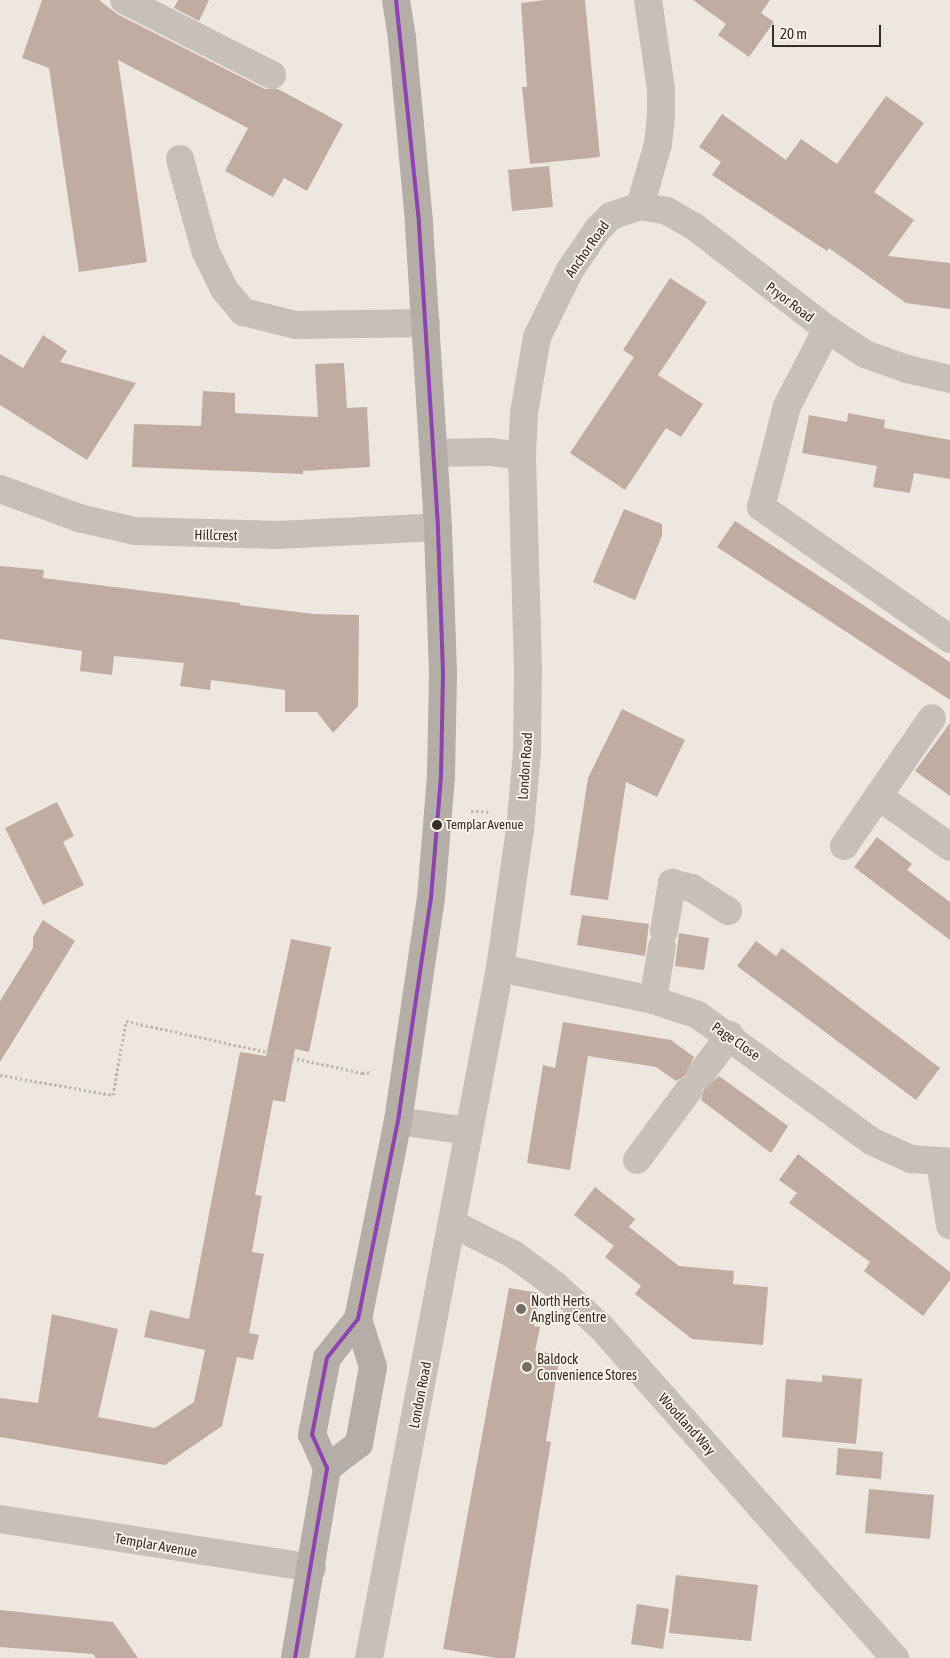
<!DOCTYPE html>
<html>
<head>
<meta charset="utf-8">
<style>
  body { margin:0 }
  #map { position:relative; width:950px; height:1658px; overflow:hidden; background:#ede7e0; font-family:"Asap Condensed",sans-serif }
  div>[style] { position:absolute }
  .building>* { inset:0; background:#c1aca1 }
  .path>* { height:3px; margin-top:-1.5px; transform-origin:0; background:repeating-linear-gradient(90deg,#bfb8b1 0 2.5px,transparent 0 5px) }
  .minor>* { height:28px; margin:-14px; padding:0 14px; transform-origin:14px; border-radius:14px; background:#c6c0b9 }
  .major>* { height:28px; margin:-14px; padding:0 14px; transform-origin:14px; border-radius:14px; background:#b5aea8 }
  .bus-1>* { height:4px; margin:-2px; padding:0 2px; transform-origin:2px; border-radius:2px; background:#8e44ad }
  .dots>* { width:14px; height:14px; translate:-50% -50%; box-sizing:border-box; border:2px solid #faf2e7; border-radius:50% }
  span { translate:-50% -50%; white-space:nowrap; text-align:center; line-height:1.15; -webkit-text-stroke:4px #faf2e7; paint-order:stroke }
  .bus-label { font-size:13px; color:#372d27 }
  .left { translate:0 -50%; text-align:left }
  .street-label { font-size:14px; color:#372d27 }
  .poi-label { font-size:14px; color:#372d27 }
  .scale { position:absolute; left:772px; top:25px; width:109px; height:22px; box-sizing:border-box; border:2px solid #372d27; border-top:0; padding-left:6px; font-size:15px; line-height:18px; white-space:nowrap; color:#372d27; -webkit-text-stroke:4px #faf2e7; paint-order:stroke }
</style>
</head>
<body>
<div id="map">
  <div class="building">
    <div style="clip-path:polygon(42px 0,99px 0,117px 14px,265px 89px,278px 89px,343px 124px,307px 191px,284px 178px,273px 197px,225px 171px,248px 128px,118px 60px,147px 262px,79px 272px,49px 68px,22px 58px)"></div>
    <div style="clip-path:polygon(178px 0,209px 0,199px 21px,174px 8px)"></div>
    <div style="clip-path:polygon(545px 0,585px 0,600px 157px,530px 164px,522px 87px,527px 87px,521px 3px)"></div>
    <div style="clip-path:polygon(693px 0,770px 0,761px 13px,774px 22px,749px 57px,718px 35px,726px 24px)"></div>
    <div style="clip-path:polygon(886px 96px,924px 123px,874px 192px,914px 220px,888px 256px,950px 263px,950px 309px,906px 303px,829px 248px,827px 251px,712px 175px,721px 162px,699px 147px,722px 114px,786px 160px,801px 139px,837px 164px)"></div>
    <div style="clip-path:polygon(549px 166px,553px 207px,512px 211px,508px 170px)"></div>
    <div style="clip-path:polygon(670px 278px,707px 302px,658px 375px,703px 404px,681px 437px,666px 428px,625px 490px,570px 453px,634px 357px,623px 350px)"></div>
    <div style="clip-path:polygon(43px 335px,67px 351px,60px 362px,136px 383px,87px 460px,0 405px,0 354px,23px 368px)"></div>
    <div style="clip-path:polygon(344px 363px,347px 408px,367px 407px,370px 467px,303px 471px,303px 474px,132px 467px,134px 424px,201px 426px,203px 391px,235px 393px,235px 413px,318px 417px,315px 364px)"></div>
    <div style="clip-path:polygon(848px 413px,885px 420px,884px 428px,950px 440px,950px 479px,914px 473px,910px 493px,873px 487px,877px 466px,802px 453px,809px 415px,847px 422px)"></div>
    <div style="clip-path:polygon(624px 509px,662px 524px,662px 536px,635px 600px,593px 582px)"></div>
    <div style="clip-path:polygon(735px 521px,950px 662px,950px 700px,717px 547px)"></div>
    <div style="clip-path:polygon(0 566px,44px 570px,43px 578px,240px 603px,240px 605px,314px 614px,359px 615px,358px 706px,333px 733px,317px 712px,285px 712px,285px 690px,211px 680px,210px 690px,180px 686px,184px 663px,114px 656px,112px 675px,80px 671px,82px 651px,0 639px)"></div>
    <div style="clip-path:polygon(622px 709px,685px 740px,657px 797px,626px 782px,608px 900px,570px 895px,588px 778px)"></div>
    <div style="clip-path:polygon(950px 723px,950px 796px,915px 771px)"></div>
    <div style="clip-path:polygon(57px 802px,74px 836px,63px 842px,84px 885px,43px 905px,5px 828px)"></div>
    <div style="clip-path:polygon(877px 837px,912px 864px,907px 870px,950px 902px,950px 940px,854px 867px)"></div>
    <div style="clip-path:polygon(582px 915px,649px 924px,645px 956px,577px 945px)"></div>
    <div style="clip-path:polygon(43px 920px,75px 941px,0 1062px,0 1001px,33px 948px,33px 937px)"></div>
    <div style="clip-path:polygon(679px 933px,709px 938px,704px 970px,675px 966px)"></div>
    <div style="clip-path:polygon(291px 939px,331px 947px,309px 1052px,295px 1049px,285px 1102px,273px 1100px,255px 1195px,262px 1196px,252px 1252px,264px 1254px,249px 1333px,259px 1335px,253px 1360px,237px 1357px,222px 1426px,165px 1465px,0 1437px,0 1398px,38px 1403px,52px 1314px,118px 1329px,98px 1417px,155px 1428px,194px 1402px,205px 1350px,144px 1337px,150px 1310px,189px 1319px,240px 1052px,266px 1056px)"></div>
    <div style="clip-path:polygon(756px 941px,776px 956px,782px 948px,940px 1068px,916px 1100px,737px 966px)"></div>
    <div style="clip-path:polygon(563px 1022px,671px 1040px,694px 1057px,685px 1076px,676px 1081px,656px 1067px,588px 1056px,570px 1170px,527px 1163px,543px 1065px,555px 1068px)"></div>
    <div style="clip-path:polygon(719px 1076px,788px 1126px,771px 1153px,701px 1100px,703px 1090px)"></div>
    <div style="clip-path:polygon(798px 1154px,950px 1272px,950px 1280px,923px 1316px,864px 1271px,870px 1262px,789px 1203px,797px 1193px,779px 1180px)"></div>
    <div style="clip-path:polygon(595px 1187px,635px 1219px,614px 1246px,574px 1215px)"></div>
    <div style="clip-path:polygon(629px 1227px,679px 1266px,734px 1271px,733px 1284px,768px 1287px,763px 1345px,692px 1339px,635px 1294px,641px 1286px,605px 1257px)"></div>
    <div style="clip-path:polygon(509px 1288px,539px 1293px,534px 1326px,540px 1327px,535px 1351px,560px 1355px,546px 1441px,551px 1442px,515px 1658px,496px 1658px,443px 1649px)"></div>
    <div style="clip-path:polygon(822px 1375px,862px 1379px,856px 1444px,782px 1437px,786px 1379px,822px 1382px)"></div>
    <div style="clip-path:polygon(838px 1448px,883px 1452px,881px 1479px,836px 1475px)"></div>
    <div style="clip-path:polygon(869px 1489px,934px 1495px,930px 1539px,865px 1533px)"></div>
    <div style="clip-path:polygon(676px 1575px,758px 1585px,751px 1641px,669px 1633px)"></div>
    <div style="clip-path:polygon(637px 1604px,669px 1609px,663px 1649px,631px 1644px)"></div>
    <div style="clip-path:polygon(0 1610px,113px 1622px,138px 1658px,96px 1658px,93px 1654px,0 1647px)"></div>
  </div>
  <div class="path">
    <div style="left:471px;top:811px;width:19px;rotate:3deg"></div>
    <div style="left:0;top:1075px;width:115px;rotate:10deg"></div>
    <div style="left:113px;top:1095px;width:75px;rotate:-80deg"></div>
    <div style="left:126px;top:1021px;width:242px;rotate:12.4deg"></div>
    <div style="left:362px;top:1073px;width:10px;rotate:-6deg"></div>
  </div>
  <div class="minor">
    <div style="left:124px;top:0;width:166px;rotate:26.9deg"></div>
    <div style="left:180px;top:159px;width:94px;rotate:74.6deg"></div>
    <div style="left:205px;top:250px;width:43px;rotate:64deg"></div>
    <div style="left:224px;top:289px;width:30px;rotate:50deg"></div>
    <div style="left:243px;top:312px;width:55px;rotate:13.8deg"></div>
    <div style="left:296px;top:325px;width:130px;rotate:-0.9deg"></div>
    <div style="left:640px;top:206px;width:65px;rotate:-73.8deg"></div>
    <div style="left:658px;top:144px;width:29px;rotate:-84deg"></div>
    <div style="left:661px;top:115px;width:26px;rotate:-90deg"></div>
    <div style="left:661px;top:89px;width:90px;rotate:-98.3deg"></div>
    <div style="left:827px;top:329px;width:87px;rotate:117.5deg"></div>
    <div style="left:787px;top:406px;width:104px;rotate:104.4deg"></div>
    <div style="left:761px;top:507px;width:231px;rotate:34.9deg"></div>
    <div style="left:434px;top:453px;width:56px;rotate:-1deg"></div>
    <div style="left:490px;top:452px;width:32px;rotate:7deg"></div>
    <div style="left:0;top:489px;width:84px;rotate:20.2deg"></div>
    <div style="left:79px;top:518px;width:57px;rotate:13.1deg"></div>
    <div style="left:135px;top:531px;width:142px;rotate:1.6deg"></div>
    <div style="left:277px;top:535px;width:161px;rotate:-2.8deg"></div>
    <div style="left:878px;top:796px;width:88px;rotate:35.3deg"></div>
    <div style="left:844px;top:846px;width:155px;rotate:-55.5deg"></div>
    <div style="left:664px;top:931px;width:49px;rotate:-80.5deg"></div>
    <div style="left:672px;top:883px;width:21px;rotate:14deg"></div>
    <div style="left:692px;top:888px;width:43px;rotate:32.6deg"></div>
    <div style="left:500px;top:968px;width:156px;rotate:11.8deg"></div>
    <div style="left:653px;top:1000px;width:47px;rotate:18.4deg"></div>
    <div style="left:698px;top:1015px;width:216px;rotate:36deg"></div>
    <div style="left:873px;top:1142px;width:42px;rotate:24.1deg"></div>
    <div style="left:911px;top:1159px;width:39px;rotate:4deg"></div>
    <div style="left:653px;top:1000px;width:54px;rotate:-80.4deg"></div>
    <div style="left:700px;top:1075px;width:50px;rotate:-53.1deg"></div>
    <div style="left:398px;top:1121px;width:72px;rotate:8deg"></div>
    <div style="left:637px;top:1160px;width:86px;rotate:-53.5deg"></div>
    <div style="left:940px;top:1162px;width:64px;rotate:81deg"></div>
    <div style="left:451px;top:1227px;width:12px;rotate:9deg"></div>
    <div style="left:463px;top:1229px;width:56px;rotate:26.6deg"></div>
    <div style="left:513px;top:1254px;width:52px;rotate:36.4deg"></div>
    <div style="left:555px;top:1285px;width:62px;rotate:42.4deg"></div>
    <div style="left:601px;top:1327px;width:443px;rotate:48.4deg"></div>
    <div style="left:0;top:1519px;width:316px;rotate:8.9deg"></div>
    <div style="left:369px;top:1658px;width:702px;rotate:-79.25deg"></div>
    <div style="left:500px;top:968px;width:139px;rotate:-81.8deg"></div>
    <div style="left:520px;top:830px;width:78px;rotate:-84.9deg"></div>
    <div style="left:527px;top:752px;width:82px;rotate:-89.3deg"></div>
    <div style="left:528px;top:670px;width:214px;rotate:-91.6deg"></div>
    <div style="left:522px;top:456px;width:43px;rotate:-87.3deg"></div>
    <div style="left:524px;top:413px;width:77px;rotate:-80.3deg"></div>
    <div style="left:537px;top:337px;width:75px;rotate:-63.8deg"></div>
    <div style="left:570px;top:270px;width:50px;rotate:-55.7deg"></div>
    <div style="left:598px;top:229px;width:18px;rotate:-45deg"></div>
    <div style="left:611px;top:216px;width:31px;rotate:-19deg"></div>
    <div style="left:640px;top:206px;width:27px;rotate:10deg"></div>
    <div style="left:667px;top:211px;width:32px;rotate:30deg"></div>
    <div style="left:695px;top:227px;width:167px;rotate:37.7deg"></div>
    <div style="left:827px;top:329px;width:45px;rotate:33.3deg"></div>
    <div style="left:865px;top:354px;width:45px;rotate:19.7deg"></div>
    <div style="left:907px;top:369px;width:44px;rotate:13.1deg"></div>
  </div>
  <div class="major">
    <div style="left:327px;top:1468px;width:40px;rotate:-37deg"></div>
    <div style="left:359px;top:1444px;width:78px;rotate:-79.7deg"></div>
    <div style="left:373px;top:1367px;width:50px;rotate:-107.4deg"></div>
    <div style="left:295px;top:1658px;width:193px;rotate:-80.4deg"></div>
    <div style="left:327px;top:1468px;width:36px;rotate:-114deg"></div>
    <div style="left:312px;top:1435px;width:78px;rotate:-79deg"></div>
    <div style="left:327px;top:1358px;width:50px;rotate:-51.5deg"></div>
    <div style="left:358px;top:1319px;width:202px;rotate:-78.6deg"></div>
    <div style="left:398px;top:1121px;width:225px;rotate:-81.6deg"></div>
    <div style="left:431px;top:898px;width:121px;rotate:-85.3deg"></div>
    <div style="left:441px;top:777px;width:104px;rotate:-88.9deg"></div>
    <div style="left:443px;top:673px;width:146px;rotate:-92deg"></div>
    <div style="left:438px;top:527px;width:306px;rotate:-93.6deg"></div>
    <div style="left:419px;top:222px;width:185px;rotate:-95.3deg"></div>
    <div style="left:402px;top:38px;width:38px;rotate:-99deg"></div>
  </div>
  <div class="bus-1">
    <div style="left:295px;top:1658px;width:193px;rotate:-80.4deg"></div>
    <div style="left:327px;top:1468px;width:36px;rotate:-114deg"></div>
    <div style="left:312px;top:1435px;width:78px;rotate:-79deg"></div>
    <div style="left:327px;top:1358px;width:50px;rotate:-51.5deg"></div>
    <div style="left:358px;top:1319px;width:202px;rotate:-78.6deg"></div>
    <div style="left:398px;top:1121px;width:225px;rotate:-81.6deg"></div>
    <div style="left:431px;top:898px;width:121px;rotate:-85.3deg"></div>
    <div style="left:441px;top:777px;width:104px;rotate:-88.9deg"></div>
    <div style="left:443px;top:673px;width:146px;rotate:-92deg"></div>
    <div style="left:438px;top:527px;width:306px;rotate:-93.6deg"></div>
    <div style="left:419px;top:222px;width:223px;rotate:-95.9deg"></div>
  </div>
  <div class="dots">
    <div style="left:437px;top:825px;background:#372d27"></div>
    <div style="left:521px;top:1309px;background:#776e68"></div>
    <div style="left:527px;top:1367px;background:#776e68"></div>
  </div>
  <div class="bus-label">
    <span class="left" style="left:446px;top:825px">Templar Avenue</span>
  </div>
  <div class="street-label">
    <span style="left:587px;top:249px;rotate:-55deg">Anchor Road</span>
    <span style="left:790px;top:302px;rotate:37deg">Pryor Road</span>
    <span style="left:216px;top:535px;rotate:1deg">Hillcrest</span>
    <span style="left:525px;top:766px;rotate:-86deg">London Road</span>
    <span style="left:736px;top:1041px;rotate:35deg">Page Close</span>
    <span style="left:420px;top:1395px;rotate:-79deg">London Road</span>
    <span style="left:687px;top:1424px;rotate:48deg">Woodland Way</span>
    <span style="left:156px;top:1545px;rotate:10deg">Templar Avenue</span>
  </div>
  <div class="poi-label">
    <span class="left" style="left:531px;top:1309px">North Herts<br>Angling Centre</span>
    <span class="left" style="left:537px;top:1367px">Baldock<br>Convenience Stores</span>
  </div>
  <div class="scale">20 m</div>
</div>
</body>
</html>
